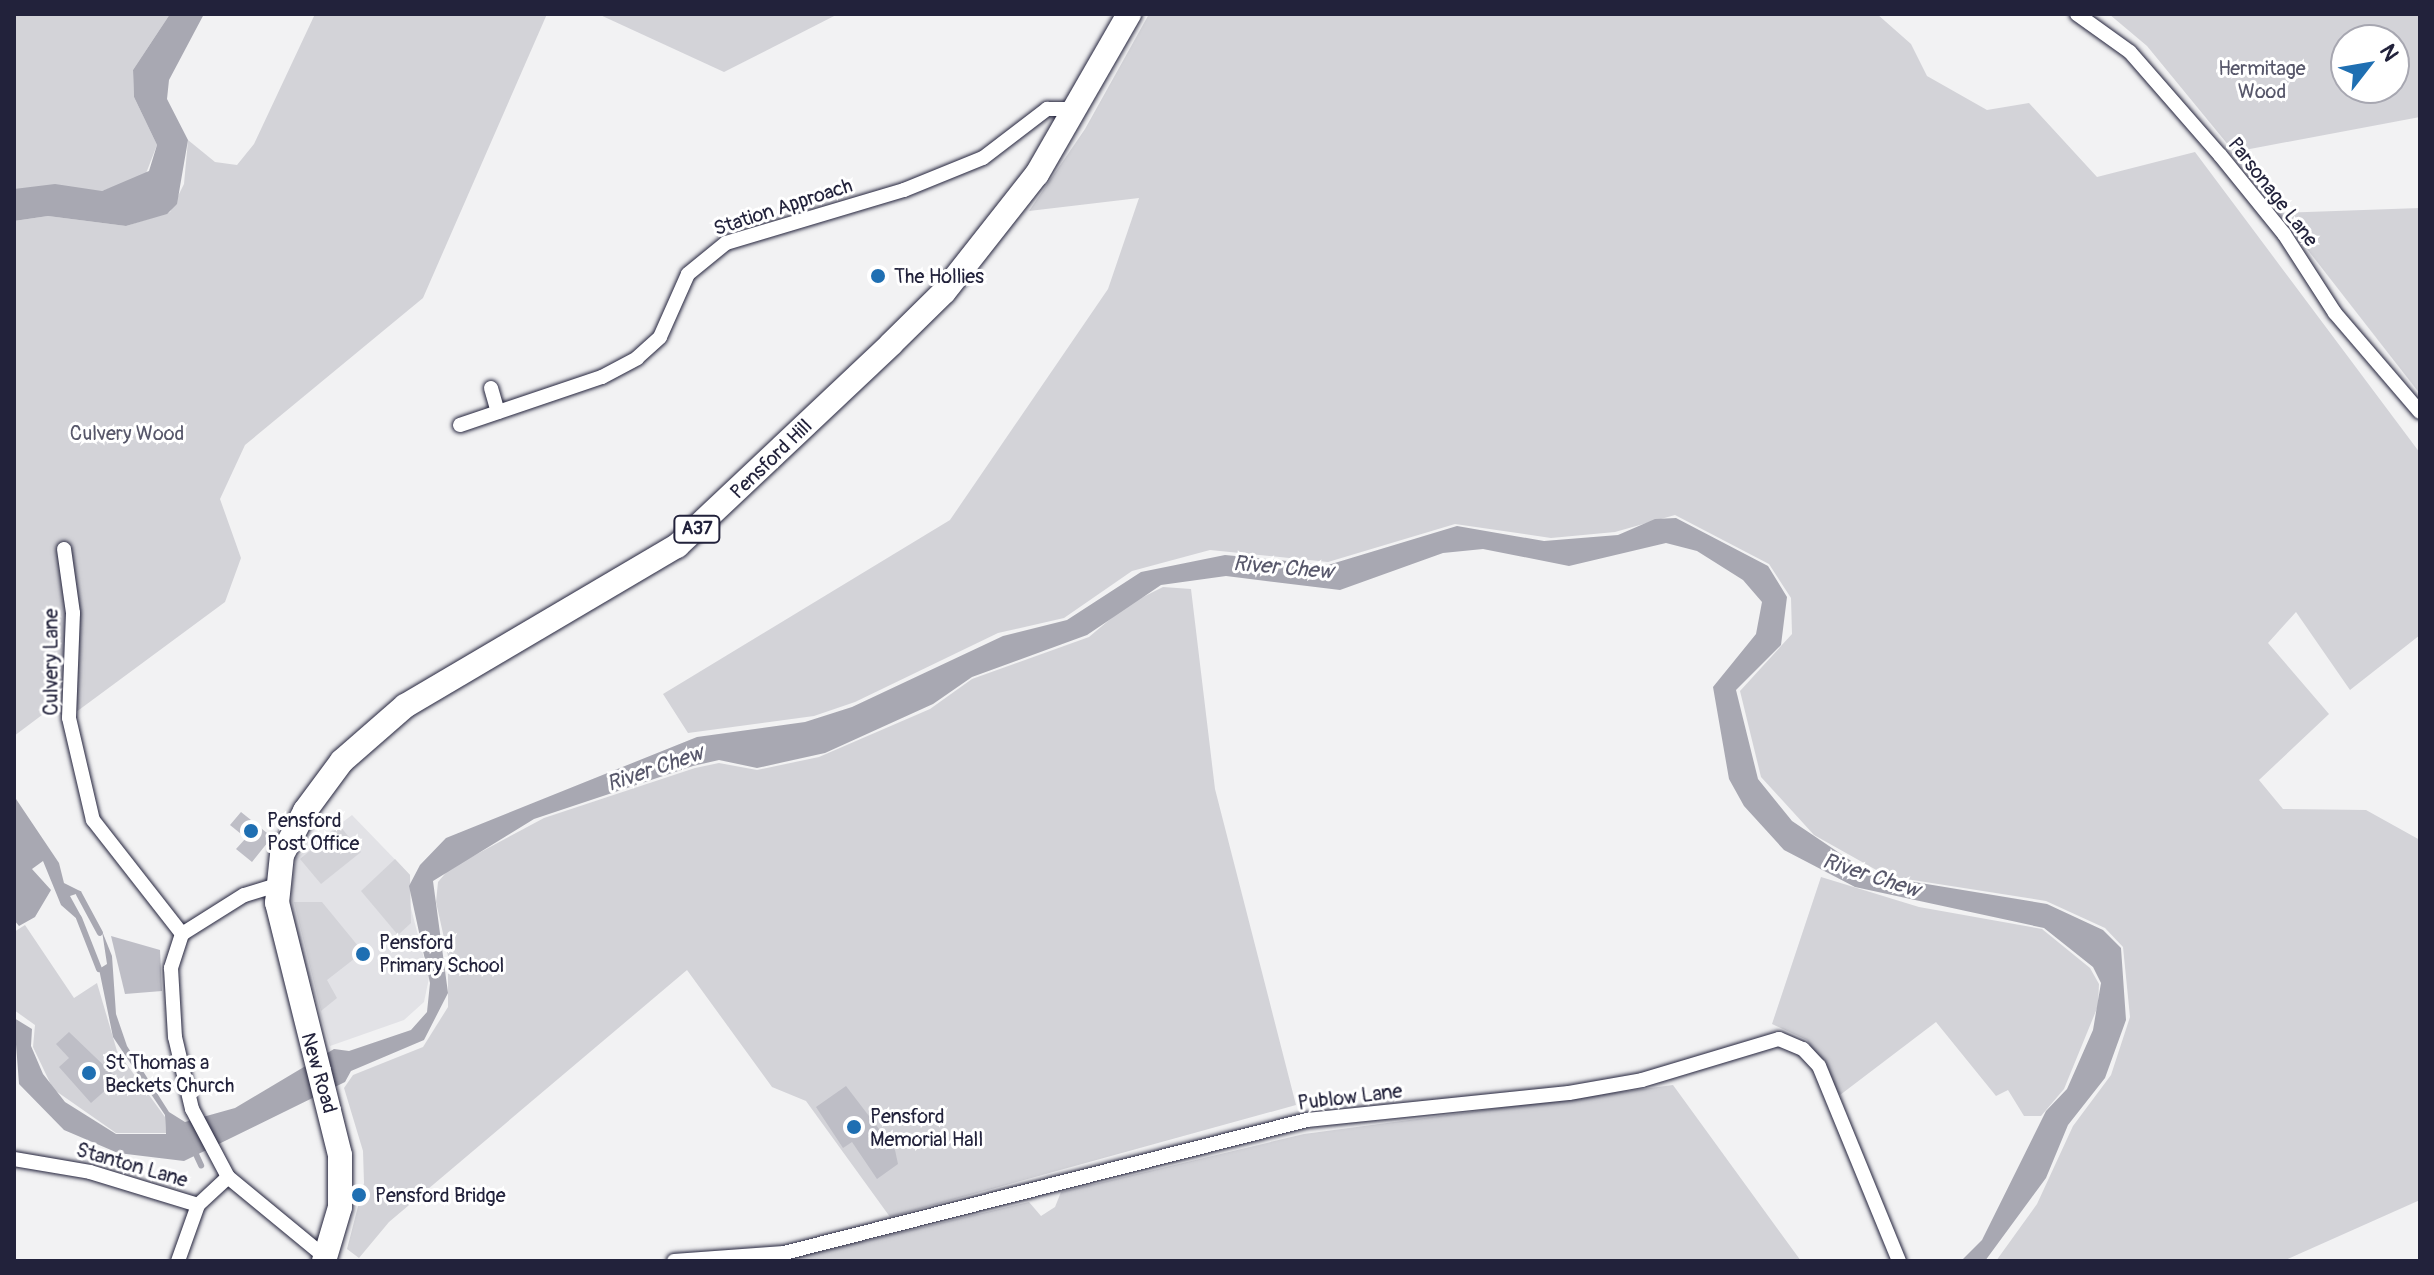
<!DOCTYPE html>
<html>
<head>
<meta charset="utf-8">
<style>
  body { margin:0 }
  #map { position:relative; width:2434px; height:1275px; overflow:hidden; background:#f2f2f3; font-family:Pangolin,sans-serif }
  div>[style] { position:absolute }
  .built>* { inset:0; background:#e2e2e6 }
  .green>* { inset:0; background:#d3d3d8 }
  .water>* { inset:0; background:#a8a8b2 }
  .stream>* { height:6px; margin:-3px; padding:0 3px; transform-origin:3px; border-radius:3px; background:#a8a8b2 }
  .building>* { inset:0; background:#bebec6 }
  .roads { filter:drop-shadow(0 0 2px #22223b) drop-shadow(0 0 2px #22223b) }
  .minor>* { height:14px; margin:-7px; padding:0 7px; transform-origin:7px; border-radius:7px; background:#fff }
  .trunk>* { height:24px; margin:-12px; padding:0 12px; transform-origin:12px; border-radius:12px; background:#fff }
  .dots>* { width:22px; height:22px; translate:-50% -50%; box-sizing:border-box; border:4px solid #fff; border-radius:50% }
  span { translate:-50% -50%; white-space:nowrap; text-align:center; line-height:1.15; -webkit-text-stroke:6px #fff; paint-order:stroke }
  .shield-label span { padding:2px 6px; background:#fff; border:2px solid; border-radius:6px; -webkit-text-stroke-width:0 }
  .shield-label { font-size:18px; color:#22223b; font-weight:700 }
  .park-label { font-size:20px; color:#57576a }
  .street-label { font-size:20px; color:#22223b }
  .poi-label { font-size:20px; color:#22223b }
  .left { translate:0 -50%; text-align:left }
  .water-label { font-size:22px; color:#58586b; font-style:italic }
  .frame { position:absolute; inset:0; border:16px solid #22223b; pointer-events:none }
  .north { position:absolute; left:2330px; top:24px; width:80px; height:80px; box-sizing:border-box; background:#fff; border:2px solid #a7a7b1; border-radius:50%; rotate:59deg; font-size:22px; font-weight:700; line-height:32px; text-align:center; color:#22223b }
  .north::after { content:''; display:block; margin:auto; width:28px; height:36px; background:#1f6fb2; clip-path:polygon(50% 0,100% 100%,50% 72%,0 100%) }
</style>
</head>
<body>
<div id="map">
  <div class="built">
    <div style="clip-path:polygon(352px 815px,410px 875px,406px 889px,429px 978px,424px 1002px,404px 1020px,330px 1046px,295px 930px,291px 891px,296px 858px)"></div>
  </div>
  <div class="green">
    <div style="clip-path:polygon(14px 14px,170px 14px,133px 70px,134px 97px,157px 145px,145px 176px,102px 191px,14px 189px)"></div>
    <div style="clip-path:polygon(315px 14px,547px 14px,423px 298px,245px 445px,220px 499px,241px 558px,225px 602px,68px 718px,50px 709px,14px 736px,14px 221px,48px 216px,126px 226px,170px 212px,184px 184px,188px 140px,215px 162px,237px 165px,254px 144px)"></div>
    <div style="clip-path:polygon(598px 14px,838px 14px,724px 72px)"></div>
    <div style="clip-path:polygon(1149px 14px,1877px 14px,1911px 44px,1927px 76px,1987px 110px,2029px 103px,2097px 177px,2195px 152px,2420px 453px,2420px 635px,2350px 690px,2296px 612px,2268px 643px,2329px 714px,2259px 780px,2283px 809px,2366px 810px,2420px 840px,2420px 1200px,2283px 1261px,1996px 1261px,2037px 1204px,2073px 1126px,2111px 1075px,2130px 1017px,2123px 947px,2105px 928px,2046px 901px,1887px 876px,1814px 835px,1761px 777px,1740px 691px,1792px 634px,1791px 598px,1769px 564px,1675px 515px,1615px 532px,1551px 538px,1455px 524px,1328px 562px,1210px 550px,1132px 571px,1064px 618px,998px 633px,855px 702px,814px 716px,688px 733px,663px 694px,950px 520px,1108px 289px,1139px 198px,1029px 211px,1085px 129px)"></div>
    <div style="clip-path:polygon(evenodd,2109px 14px,2420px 14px,2420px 117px,2234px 152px,2147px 46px,2109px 14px,2346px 40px,2394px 40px,2394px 88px,2346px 88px,2346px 40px)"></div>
    <div style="clip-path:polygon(2420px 208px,2420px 394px,2279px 213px)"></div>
    <div style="clip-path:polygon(1163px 587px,1191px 589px,1215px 789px,1296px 1105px,890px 1217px,806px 1101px,772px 1087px,687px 970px,389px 1222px,359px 1258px,347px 1249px,364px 1183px,363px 1151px,344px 1088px,353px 1075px,423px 1047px,448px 1007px,448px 956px,436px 902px,438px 882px,449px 869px,544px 818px,695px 768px,719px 763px,757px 770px,819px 757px,930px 709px,972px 679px,1089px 637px,1127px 605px)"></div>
    <div style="clip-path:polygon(340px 826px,361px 852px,321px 884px,300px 859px)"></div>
    <div style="clip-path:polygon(395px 859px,410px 875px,411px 923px,398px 935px,361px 891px)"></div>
    <div style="clip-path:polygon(1821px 877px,1919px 907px,2042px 929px,2090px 968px,2099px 984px,2098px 1006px,2064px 1089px,2041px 1116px,2024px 1116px,2008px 1090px,1996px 1096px,1936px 1022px,1840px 1095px,1807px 1040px,1772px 1024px)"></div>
    <div style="clip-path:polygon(294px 902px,322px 902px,363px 952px,327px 980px,337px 998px,321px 1011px)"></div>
    <div style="clip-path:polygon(25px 925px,74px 998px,97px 983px,117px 1051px,165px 1117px,166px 1133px,116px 1133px,53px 1089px,33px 1047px,35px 1025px,14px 1010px,14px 932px)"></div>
    <div style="clip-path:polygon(1673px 1085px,1801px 1261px,781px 1261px,1029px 1202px,1041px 1216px,1055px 1207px,1061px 1192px,1304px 1134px)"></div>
  </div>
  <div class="water">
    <div style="clip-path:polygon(170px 14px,204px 14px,169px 80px,167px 99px,188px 140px,177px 204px,167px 214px,126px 226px,48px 216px,14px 221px,14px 189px,55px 184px,102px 191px,149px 171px,157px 145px,134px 97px,133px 70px)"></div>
    <div style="clip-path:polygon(1676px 518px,1768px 566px,1787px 597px,1781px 645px,1736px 690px,1758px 779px,1792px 821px,1872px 875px,2047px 904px,2103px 930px,2121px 948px,2126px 1020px,2105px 1078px,2068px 1125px,2046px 1178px,1985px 1261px,1961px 1261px,1982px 1240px,2046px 1111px,2067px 1089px,2093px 1030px,2101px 983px,2093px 967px,2044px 928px,1855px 887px,1784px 850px,1744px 806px,1729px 779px,1713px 687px,1756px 634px,1762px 602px,1743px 580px,1697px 551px,1666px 543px,1569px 566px,1483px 549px,1443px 553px,1340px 590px,1226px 576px,1161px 585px,1087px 635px,972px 677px,933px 704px,825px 753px,757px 768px,719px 760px,693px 766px,534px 819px,433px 881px,448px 993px,424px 1040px,351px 1071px,345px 1082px,184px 1161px,118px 1153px,64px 1130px,19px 1084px,14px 1018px,32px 1029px,31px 1046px,43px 1074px,65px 1102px,116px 1134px,166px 1134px,165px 1115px,113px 1037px,99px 969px,107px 964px,102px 931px,112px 956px,116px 1014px,127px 1046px,169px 1112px,185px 1122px,235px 1108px,334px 1049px,349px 1051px,411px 1030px,427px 1012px,430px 983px,409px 886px,420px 865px,446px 838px,697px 737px,805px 722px,852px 707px,1003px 636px,1067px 620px,1141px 572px,1225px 555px,1328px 565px,1457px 526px,1544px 541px,1618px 535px,1655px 519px)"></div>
    <div style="clip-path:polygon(14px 796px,59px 863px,64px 883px,82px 892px,70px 896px,81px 916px,77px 919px,61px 905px,43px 861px,32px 869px,51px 890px,35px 917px,19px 926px,14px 920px)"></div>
  </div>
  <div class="stream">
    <div style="left:79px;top:894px;width:44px;rotate:61.7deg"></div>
    <div style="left:79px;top:918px;width:55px;rotate:68.6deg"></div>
    <div style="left:194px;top:1150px;width:17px;rotate:65deg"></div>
  </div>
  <div class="building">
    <div style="clip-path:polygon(241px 812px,272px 837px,252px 862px,236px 849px,246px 838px,230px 825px)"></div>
    <div style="clip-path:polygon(111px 936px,160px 950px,162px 991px,125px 994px)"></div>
    <div style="clip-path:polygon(69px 1032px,118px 1079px,91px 1103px,59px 1067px,69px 1058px,56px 1044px)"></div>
    <div style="clip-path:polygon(846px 1086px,895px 1150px,898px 1164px,877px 1179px,852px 1142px,843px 1148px,816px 1107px)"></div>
  </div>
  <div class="roads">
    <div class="minor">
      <div style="left:2077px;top:14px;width:65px;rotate:35.6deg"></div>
      <div style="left:2130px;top:52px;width:137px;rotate:48.9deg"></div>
      <div style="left:2220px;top:155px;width:102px;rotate:51deg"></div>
      <div style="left:2284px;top:234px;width:94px;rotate:57.2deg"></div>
      <div style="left:2335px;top:313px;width:130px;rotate:49.4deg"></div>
      <div style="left:491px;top:388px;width:25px;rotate:74deg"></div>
      <div style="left:460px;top:425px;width:150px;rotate:-18.7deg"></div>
      <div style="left:602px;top:377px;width:40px;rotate:-28deg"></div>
      <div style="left:637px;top:358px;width:31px;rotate:-42deg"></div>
      <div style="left:660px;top:337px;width:69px;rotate:-66deg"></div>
      <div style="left:688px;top:274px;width:49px;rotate:-39.2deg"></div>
      <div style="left:726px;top:243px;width:186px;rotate:-16.6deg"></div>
      <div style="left:904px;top:190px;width:85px;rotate:-22.1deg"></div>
      <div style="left:983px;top:158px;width:81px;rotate:-37.4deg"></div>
      <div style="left:1047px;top:109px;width:29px"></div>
      <div style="left:64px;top:549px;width:65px;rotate:82deg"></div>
      <div style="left:73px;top:613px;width:105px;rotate:92.2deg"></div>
      <div style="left:69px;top:718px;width:105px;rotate:76.8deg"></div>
      <div style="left:93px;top:820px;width:145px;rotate:52deg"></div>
      <div style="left:277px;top:885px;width:34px;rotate:163deg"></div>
      <div style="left:244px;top:895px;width:73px;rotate:147.8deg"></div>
      <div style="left:182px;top:934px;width:36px;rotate:108deg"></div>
      <div style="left:171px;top:968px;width:69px;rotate:86.7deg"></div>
      <div style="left:175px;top:1037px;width:74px;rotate:76.7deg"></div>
      <div style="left:192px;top:1109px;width:77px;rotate:62.1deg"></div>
      <div style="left:228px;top:1177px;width:132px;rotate:39.5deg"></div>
      <div style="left:14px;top:1159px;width:77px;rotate:9.7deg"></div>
      <div style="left:90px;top:1172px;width:113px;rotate:17deg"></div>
      <div style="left:198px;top:1205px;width:41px;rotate:-43deg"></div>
      <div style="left:178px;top:1261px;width:59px;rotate:-70.3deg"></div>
      <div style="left:674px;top:1261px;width:110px;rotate:-4.2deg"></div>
      <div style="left:784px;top:1253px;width:540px;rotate:-14.27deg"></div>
      <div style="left:1307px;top:1120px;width:263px;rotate:-5.9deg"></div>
      <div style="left:1569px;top:1093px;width:74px;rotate:-10.1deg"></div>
      <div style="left:1642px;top:1080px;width:143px;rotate:-16.7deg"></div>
      <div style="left:1779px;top:1039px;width:26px;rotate:23deg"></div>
      <div style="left:1803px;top:1049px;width:23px;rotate:47deg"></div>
      <div style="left:1819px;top:1066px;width:211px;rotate:67.7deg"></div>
    </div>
    <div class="trunk">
      <div style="left:324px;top:1261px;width:56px;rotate:-73.5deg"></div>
      <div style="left:340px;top:1207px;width:52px;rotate:-90deg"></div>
      <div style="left:340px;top:1155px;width:260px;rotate:-104deg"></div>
      <div style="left:277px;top:903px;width:48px;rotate:-84.1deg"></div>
      <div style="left:282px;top:855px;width:50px;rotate:-62.4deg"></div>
      <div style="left:305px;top:811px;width:62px;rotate:-53.5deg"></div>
      <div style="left:342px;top:761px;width:84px;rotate:-41.1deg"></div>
      <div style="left:405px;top:706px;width:316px;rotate:-30.5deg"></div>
      <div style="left:677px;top:546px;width:294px;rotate:-43.3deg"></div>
      <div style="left:891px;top:344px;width:74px;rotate:-44.5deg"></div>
      <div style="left:944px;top:292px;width:150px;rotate:-51.8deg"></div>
      <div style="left:1037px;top:174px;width:185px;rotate:-60.1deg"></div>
    </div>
  </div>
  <div class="dots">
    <div style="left:878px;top:276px;background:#1f6fb2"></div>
    <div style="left:251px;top:831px;background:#1f6fb2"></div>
    <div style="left:363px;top:954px;background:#1f6fb2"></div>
    <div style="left:89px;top:1073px;background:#1f6fb2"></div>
    <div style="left:854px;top:1127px;background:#1f6fb2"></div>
    <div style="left:359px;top:1195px;background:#1f6fb2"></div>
  </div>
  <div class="shield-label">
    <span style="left:697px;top:529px">A37</span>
  </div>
  <div class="park-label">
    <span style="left:2262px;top:80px">Hermitage<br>Wood</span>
    <span style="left:127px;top:433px">Culvery Wood</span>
  </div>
  <div class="street-label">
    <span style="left:2273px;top:192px;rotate:52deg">Parsonage Lane</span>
    <span style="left:783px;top:207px;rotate:-18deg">Station Approach</span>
    <span style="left:771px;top:459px;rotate:-44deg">Pensford Hill</span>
    <span style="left:51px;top:662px;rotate:-90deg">Culvery Lane</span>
    <span style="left:319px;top:1073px;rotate:74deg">New Road</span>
    <span style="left:1350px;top:1097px;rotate:-7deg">Publow Lane</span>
    <span style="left:132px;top:1165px;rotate:16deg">Stanton Lane</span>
  </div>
  <div class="poi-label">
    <span class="left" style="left:894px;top:276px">The Hollies</span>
    <span class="left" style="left:267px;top:832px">Pensford<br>Post Office</span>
    <span class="left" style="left:379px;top:954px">Pensford<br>Primary School</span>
    <span class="left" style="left:105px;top:1074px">St Thomas a<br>Beckets Church</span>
    <span class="left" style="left:870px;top:1128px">Pensford<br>Memorial Hall</span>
    <span class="left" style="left:375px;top:1195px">Pensford Bridge</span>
  </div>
  <div class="water-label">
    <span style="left:1283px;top:568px;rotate:5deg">River Chew</span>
    <span style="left:655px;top:769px;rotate:-19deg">River Chew</span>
    <span style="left:1871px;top:876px;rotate:18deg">River Chew</span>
  </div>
  <div class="frame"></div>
  <div class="north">N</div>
</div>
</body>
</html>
